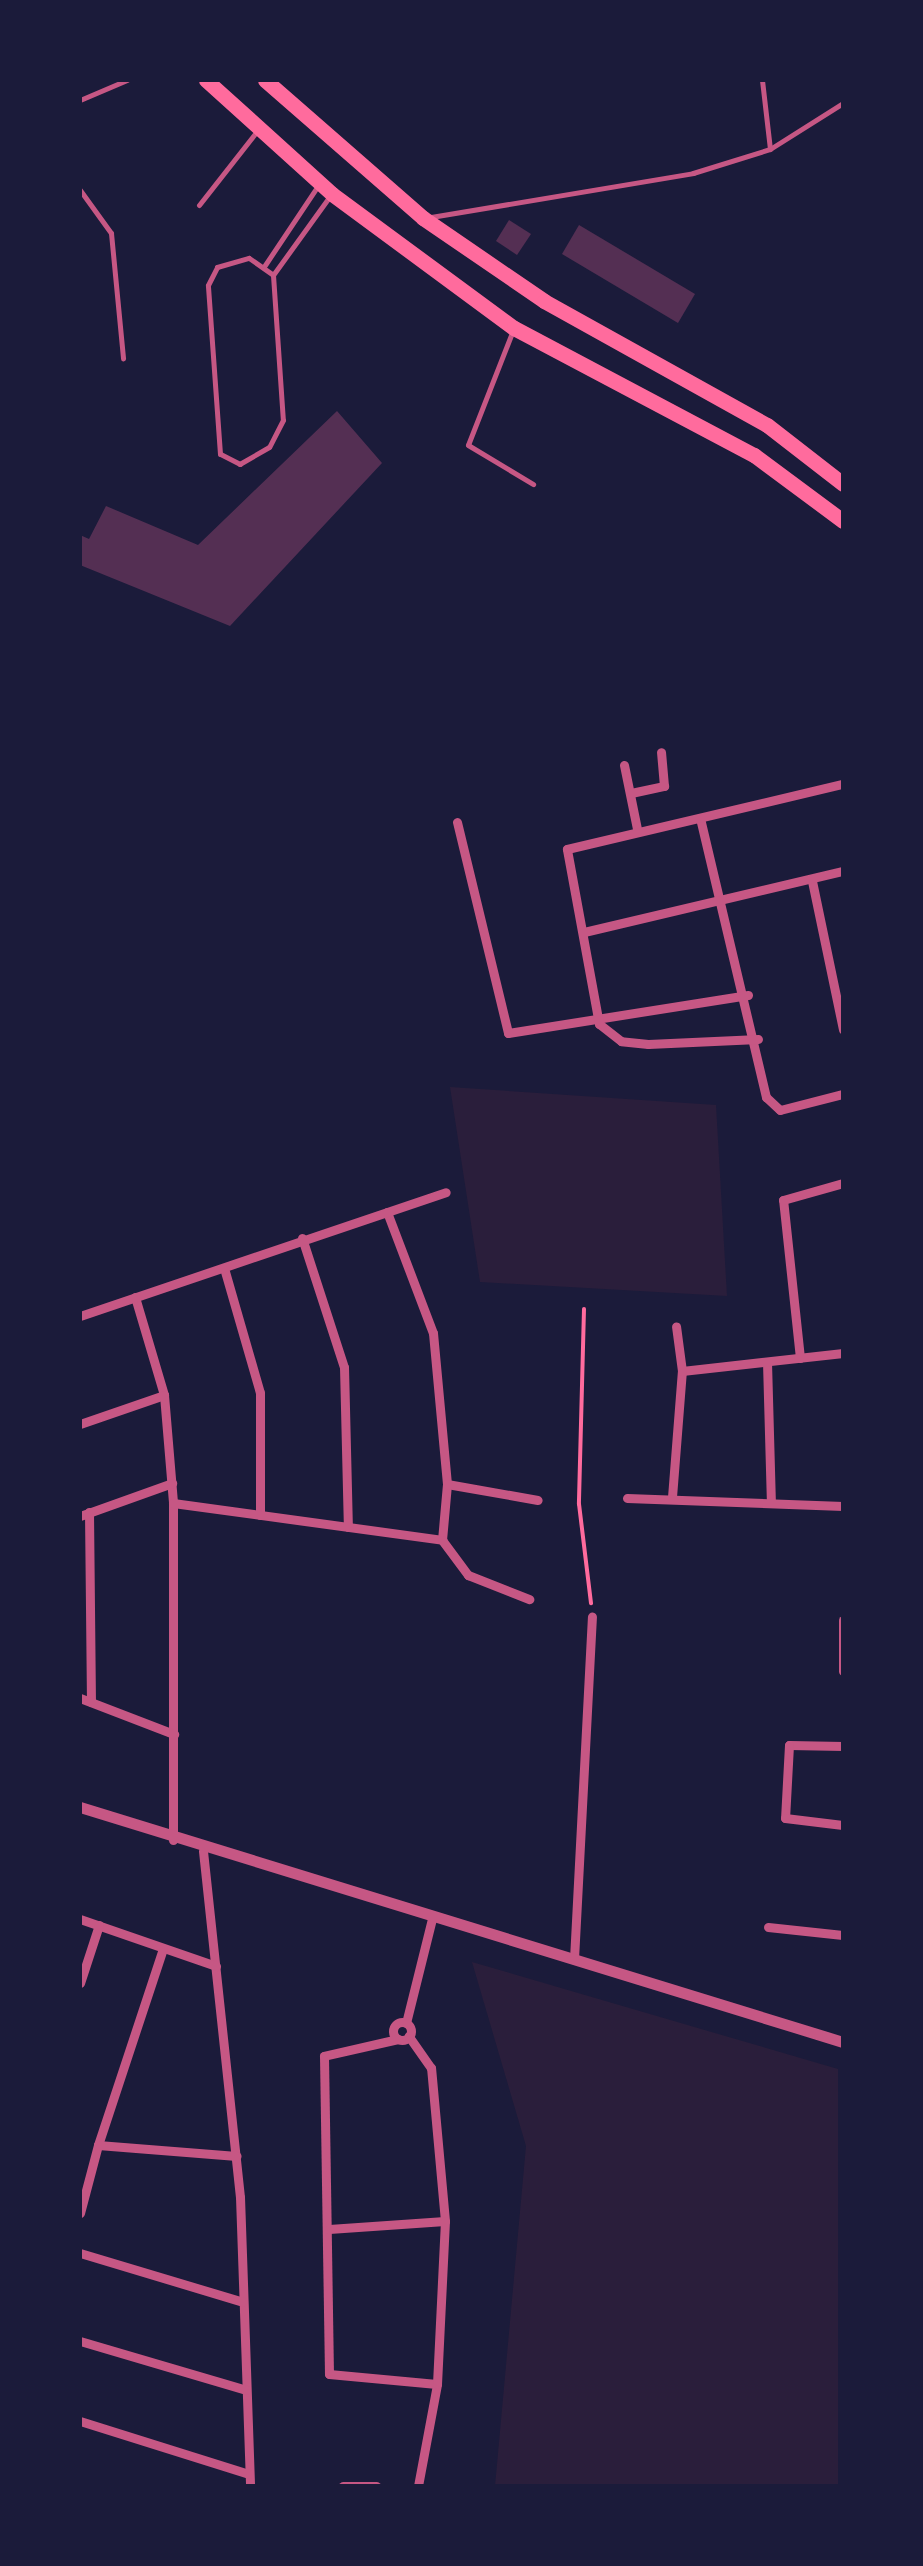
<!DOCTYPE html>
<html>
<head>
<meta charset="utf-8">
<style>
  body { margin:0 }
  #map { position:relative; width:923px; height:2566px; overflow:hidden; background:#1b1b3a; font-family:Lato,sans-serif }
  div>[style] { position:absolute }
  .green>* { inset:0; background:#2a1e3b }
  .building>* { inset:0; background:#542f53 }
  .path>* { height:4px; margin:-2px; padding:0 2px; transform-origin:2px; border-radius:2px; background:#ff6b9d }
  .service>* { height:5px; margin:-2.5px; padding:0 2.5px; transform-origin:2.5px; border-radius:2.5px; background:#c65784 }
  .minor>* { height:9px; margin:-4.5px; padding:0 4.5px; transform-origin:4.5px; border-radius:4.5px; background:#c65784 }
  .minor>.ring { margin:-4.5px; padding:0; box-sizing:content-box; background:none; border:9px solid #c65784; border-radius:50% }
  .tertiary>* { height:11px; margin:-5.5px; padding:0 5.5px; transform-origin:5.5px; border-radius:5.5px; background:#c65784 }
  .trunk>* { height:15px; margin:-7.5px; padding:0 7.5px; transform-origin:7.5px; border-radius:7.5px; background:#ff6b9d }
  span { translate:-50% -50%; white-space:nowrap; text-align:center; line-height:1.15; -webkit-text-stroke:10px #1b1b3a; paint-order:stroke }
  .frame { position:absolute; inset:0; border:82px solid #1b1b3a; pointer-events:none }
</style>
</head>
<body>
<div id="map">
  <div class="green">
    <div style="clip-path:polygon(450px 1087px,716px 1105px,727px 1296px,480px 1282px)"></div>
    <div style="clip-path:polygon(472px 1962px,838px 2069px,838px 2486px,495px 2486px,526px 2146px)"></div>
  </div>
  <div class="building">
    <div style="clip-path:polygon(509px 220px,531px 234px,517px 255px,496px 241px)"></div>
    <div style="clip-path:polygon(579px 225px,695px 294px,678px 323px,562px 254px)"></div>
    <div style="clip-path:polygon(337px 411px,382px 463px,230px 626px,80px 565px,80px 535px,89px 539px,106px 506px,198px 545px)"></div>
  </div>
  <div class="path">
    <div style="left:584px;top:1309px;width:195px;rotate:91.5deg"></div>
    <div style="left:579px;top:1504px;width:100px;rotate:83.1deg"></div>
  </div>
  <div class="service">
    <div style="left:762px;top:80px;width:69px;rotate:83.4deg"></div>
    <div style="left:80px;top:100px;width:51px;rotate:-23.1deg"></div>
    <div style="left:80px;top:190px;width:53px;rotate:54.2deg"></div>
    <div style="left:111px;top:233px;width:126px;rotate:84.5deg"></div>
    <div style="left:199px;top:205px;width:94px;rotate:-51.9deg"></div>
    <div style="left:431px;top:217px;width:266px;rotate:-9.5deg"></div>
    <div style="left:693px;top:173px;width:81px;rotate:-17.3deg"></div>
    <div style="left:770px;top:149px;width:86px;rotate:-32.2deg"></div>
    <div style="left:249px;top:258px;width:29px;rotate:35deg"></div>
    <div style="left:273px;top:275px;width:145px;rotate:86.1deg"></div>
    <div style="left:283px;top:420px;width:30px;rotate:117deg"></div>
    <div style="left:269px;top:447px;width:34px;rotate:150deg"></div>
    <div style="left:240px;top:464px;width:22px;rotate:-153deg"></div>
    <div style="left:220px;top:454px;width:169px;rotate:-94.1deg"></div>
    <div style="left:208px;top:285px;width:20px;rotate:-63deg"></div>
    <div style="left:217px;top:267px;width:33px;rotate:-16deg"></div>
    <div style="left:265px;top:265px;width:97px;rotate:-56.3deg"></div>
    <div style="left:273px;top:275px;width:97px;rotate:-54.2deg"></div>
    <div style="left:513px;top:330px;width:123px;rotate:111.4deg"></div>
    <div style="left:468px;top:445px;width:76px;rotate:31deg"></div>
  </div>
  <div class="minor">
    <div style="left:624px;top:765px;width:65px;rotate:78.5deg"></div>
    <div style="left:631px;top:793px;width:34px;rotate:-12deg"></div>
    <div style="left:664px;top:786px;width:34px;rotate:-95deg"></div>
    <div style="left:700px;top:818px;width:287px;rotate:76.7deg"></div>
    <div style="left:766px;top:1097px;width:19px;rotate:43deg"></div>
    <div style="left:780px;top:1110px;width:65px;rotate:-14.3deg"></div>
    <div style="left:457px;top:822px;width:217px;rotate:76.4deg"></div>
    <div style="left:508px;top:1033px;width:243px;rotate:-9deg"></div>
    <div style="left:812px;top:881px;width:152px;rotate:78.2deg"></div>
    <div style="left:584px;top:932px;width:266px;rotate:-13.3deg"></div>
    <div style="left:758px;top:1039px;width:110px;rotate:177.4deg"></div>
    <div style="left:648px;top:1044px;width:27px;rotate:-174deg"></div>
    <div style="left:621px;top:1041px;width:28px;rotate:-142deg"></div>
    <div style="left:599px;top:1024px;width:178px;rotate:-100.4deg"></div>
    <div style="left:567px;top:849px;width:284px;rotate:-13.3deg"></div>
    <div style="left:387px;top:1212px;width:129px;rotate:69.2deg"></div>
    <div style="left:433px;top:1333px;width:152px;rotate:84.7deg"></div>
    <div style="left:447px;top:1484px;width:56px;rotate:95.1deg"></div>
    <div style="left:302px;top:1238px;width:136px;rotate:72deg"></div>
    <div style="left:344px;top:1367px;width:160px;rotate:88.6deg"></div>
    <div style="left:224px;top:1268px;width:130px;rotate:73.9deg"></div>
    <div style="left:260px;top:1393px;width:122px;rotate:90deg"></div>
    <div style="left:135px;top:1297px;width:102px;rotate:73.5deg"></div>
    <div style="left:164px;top:1395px;width:108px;rotate:85.2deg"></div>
    <div style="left:173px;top:1503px;width:337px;rotate:90deg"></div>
    <div style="left:80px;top:1316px;width:386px;rotate:-18.7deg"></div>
    <div style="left:800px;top:1358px;width:159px;rotate:-96.1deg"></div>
    <div style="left:783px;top:1200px;width:62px;rotate:-15.8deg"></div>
    <div style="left:767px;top:1362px;width:139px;rotate:88.4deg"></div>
    <div style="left:682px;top:1371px;width:162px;rotate:-6.4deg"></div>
    <div style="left:80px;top:1424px;width:89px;rotate:-19deg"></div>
    <div style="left:447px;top:1484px;width:92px;rotate:10deg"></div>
    <div style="left:672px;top:1497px;width:126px;rotate:-85.5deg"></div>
    <div style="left:682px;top:1371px;width:45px;rotate:-97.6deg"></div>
    <div style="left:627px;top:1498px;width:216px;rotate:2.1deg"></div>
    <div style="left:173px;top:1503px;width:272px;rotate:7.8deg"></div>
    <div style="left:442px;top:1540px;width:44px;rotate:53.4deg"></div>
    <div style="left:468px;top:1575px;width:66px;rotate:21.5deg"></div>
    <div style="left:89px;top:1512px;width:190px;rotate:89.4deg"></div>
    <div style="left:80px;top:1516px;width:98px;rotate:-19.7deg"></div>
    <div style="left:843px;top:1620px;width:51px;rotate:90deg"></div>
    <div style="left:80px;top:1698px;width:101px;rotate:21deg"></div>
    <div style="left:843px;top:1746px;width:54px;rotate:-178.9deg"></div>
    <div style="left:789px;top:1745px;width:73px;rotate:93.1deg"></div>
    <div style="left:785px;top:1818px;width:58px;rotate:6.9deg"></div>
    <div style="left:203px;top:1851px;width:348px;rotate:83.9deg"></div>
    <div style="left:240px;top:2197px;width:289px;rotate:88deg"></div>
    <div style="left:80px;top:1919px;width:144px;rotate:19.1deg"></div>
    <div style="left:768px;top:1927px;width:75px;rotate:6.1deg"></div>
    <div style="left:574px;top:1959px;width:343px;rotate:-87deg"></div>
    <div style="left:80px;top:1983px;width:61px;rotate:-71.9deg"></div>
    <div class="ring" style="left:393px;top:2022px;width:9px;height:9px"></div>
    <div style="left:406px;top:2023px;width:107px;rotate:-76deg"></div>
    <div style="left:398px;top:2039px;width:76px;rotate:167.1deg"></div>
    <div style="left:324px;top:2056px;width:318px;rotate:89.1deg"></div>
    <div style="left:329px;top:2374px;width:108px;rotate:5.3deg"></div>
    <div style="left:98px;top:2145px;width:207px;rotate:-71.7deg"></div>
    <div style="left:80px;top:2213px;width:70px;rotate:-75.2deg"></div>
    <div style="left:98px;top:2145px;width:139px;rotate:4.5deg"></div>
    <div style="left:329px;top:2229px;width:116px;rotate:-3.9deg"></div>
    <div style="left:445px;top:2221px;width:154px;rotate:-95.2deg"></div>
    <div style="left:431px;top:2068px;width:39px;rotate:-125deg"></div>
    <div style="left:80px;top:2253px;width:170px;rotate:16.7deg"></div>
    <div style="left:80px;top:2341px;width:173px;rotate:16.4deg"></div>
    <div style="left:80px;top:2421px;width:177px;rotate:17.4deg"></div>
    <div style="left:343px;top:2486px;width:33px"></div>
    <div style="left:418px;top:2486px;width:104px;rotate:-79.4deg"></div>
    <div style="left:437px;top:2384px;width:163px;rotate:-87.2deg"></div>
  </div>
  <div class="tertiary">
    <div style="left:80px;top:1807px;width:798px;rotate:17.12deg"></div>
  </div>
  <div class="trunk">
    <div style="left:206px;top:80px;width:170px;rotate:42.1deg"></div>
    <div style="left:332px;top:194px;width:226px;rotate:36.4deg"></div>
    <div style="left:514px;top:328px;width:272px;rotate:27.9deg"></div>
    <div style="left:754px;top:455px;width:111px;rotate:36.6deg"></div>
    <div style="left:265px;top:80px;width:210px;rotate:41.1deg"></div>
    <div style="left:423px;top:218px;width:147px;rotate:34.4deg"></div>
    <div style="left:544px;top:301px;width:255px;rotate:29.1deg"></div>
    <div style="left:767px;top:425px;width:96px;rotate:37.8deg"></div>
  </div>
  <div class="frame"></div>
</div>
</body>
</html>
